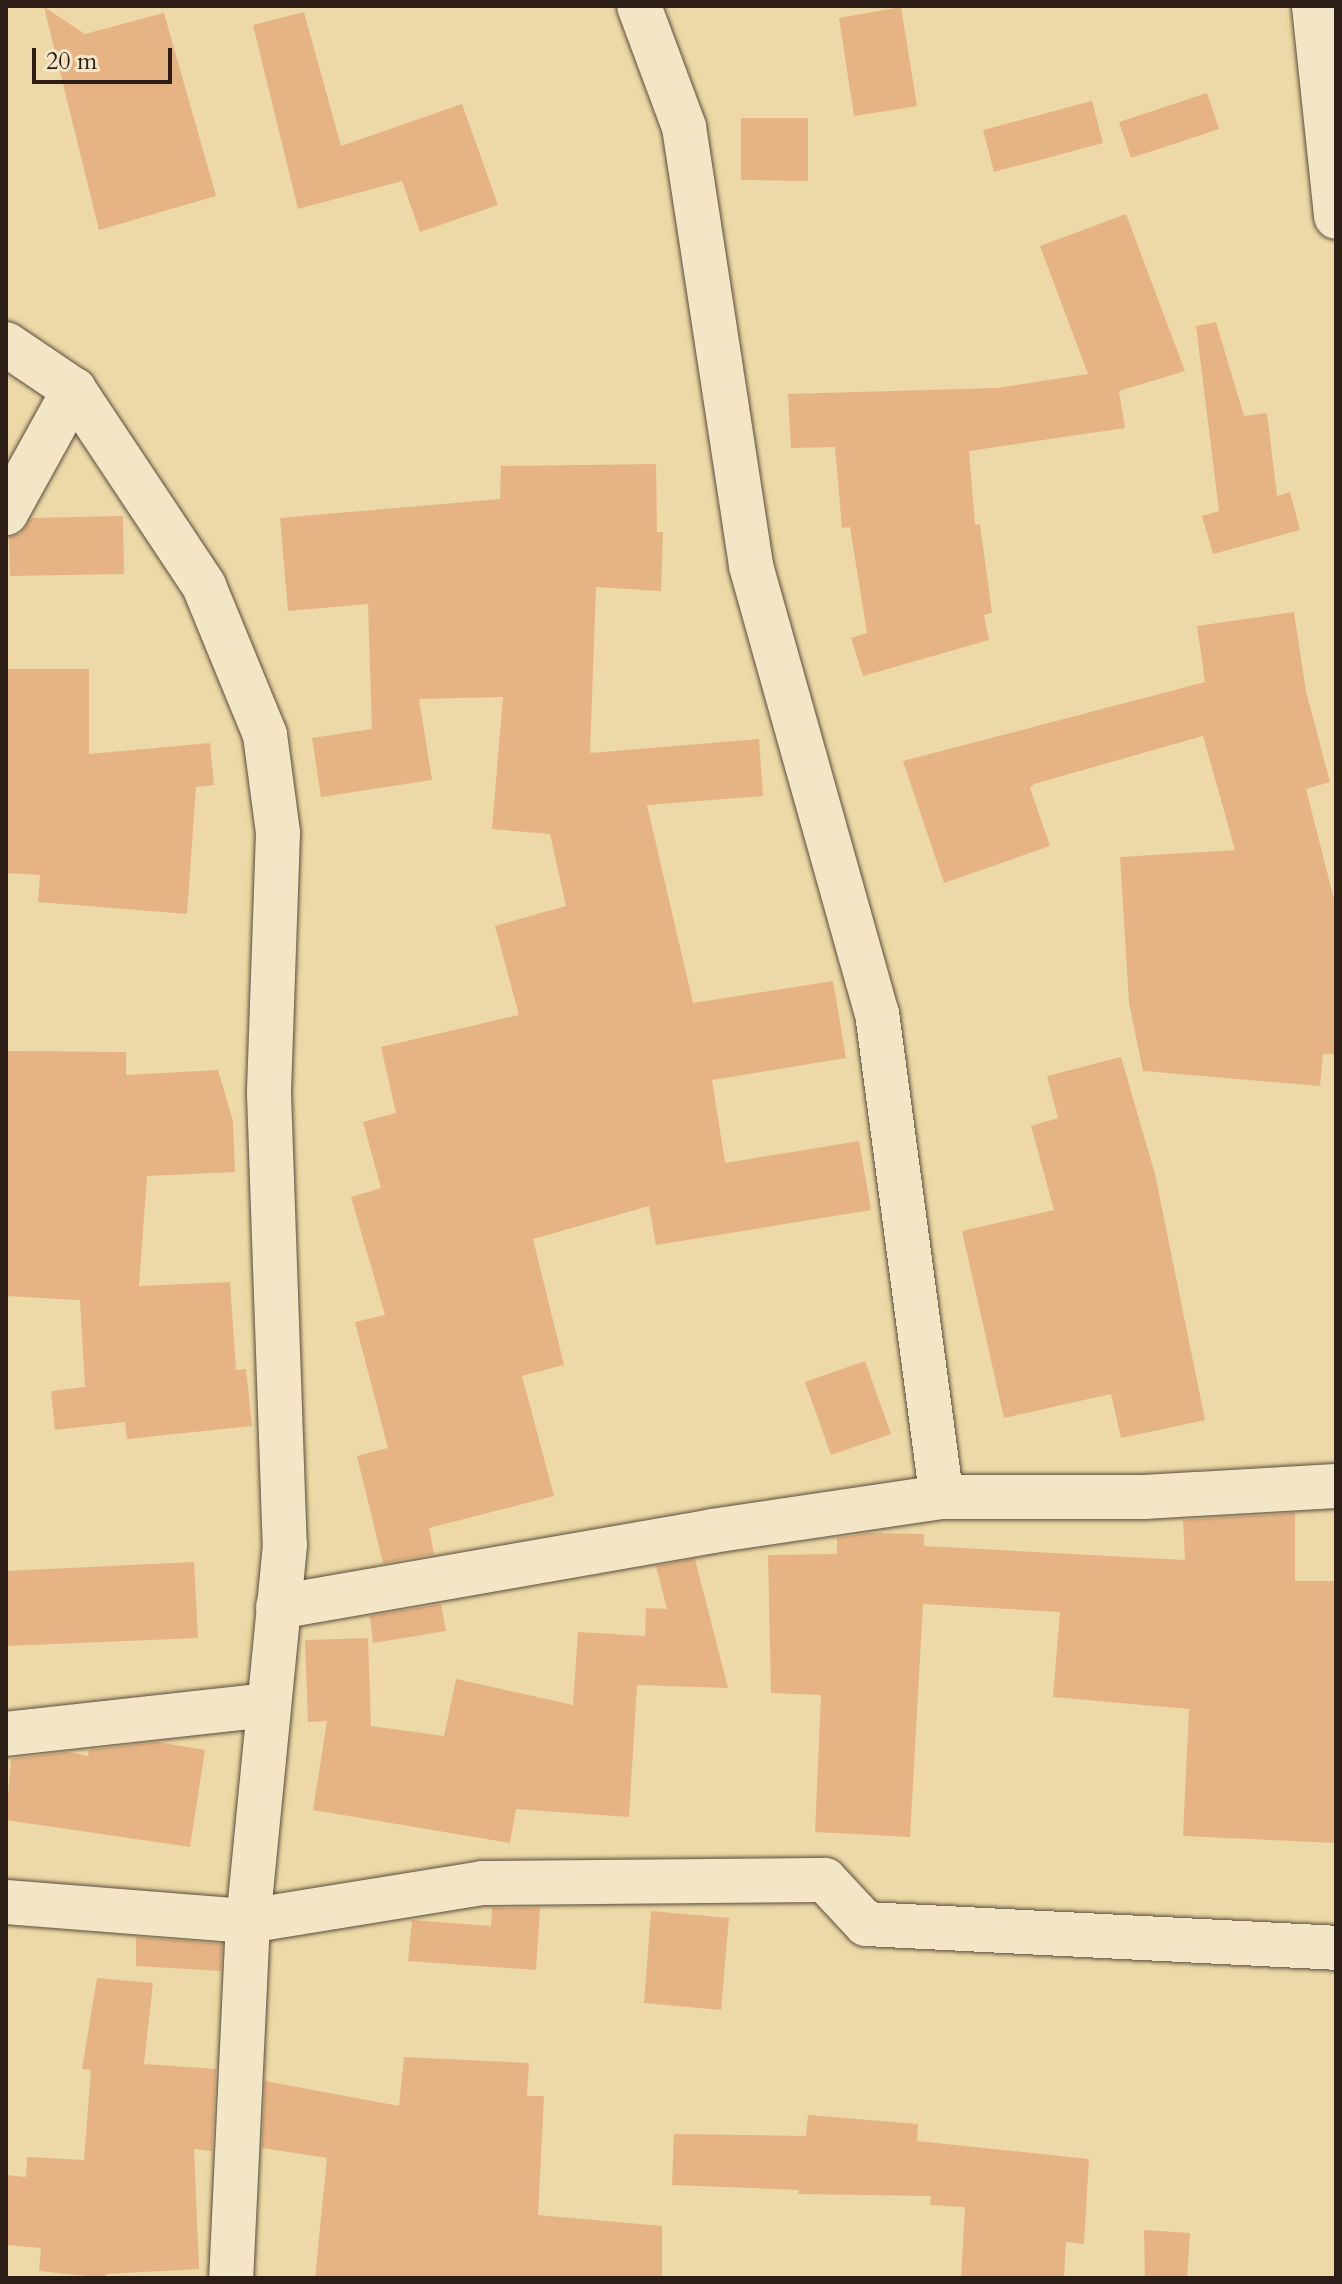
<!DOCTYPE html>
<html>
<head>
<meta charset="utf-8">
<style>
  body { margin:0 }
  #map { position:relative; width:1342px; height:2284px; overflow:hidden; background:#ecd9a7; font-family:Cardo,serif }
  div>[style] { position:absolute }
  .building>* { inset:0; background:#e6b484 }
  .roads { filter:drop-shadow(0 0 2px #5c4c3b) drop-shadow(0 0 2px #5c4c3b) }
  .minor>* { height:44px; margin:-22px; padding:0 22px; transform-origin:22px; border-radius:22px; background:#f3e6c6 }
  span { translate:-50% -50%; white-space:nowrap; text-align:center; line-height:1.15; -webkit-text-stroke:6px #f3e6c6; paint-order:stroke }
  .frame { position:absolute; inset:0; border:8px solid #2c1d17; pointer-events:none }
  .scale { position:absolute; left:32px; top:48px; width:140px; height:36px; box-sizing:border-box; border:4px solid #2c1d17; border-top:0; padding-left:10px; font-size:24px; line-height:28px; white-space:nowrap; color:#2c1d17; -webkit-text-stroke:6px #f3e6c6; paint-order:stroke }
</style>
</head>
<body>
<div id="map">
  <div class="building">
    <div style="clip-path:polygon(44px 7px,85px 34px,164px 13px,216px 196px,99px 230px)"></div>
    <div style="clip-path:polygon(901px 7px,917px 106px,854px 116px,839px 18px)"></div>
    <div style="clip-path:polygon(304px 12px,341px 146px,462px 104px,498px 205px,420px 232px,402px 181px,298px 209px,253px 25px)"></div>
    <div style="clip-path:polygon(1207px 93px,1219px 129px,1131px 158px,1119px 122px)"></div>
    <div style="clip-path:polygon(1092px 101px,1103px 143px,994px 172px,983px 130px)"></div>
    <div style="clip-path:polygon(741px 118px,808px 118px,808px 181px,741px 180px)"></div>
    <div style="clip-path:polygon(1126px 214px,1185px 371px,1119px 391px,1125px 428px,969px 451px,975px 525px,980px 524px,992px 613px,984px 615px,989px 640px,863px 676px,851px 638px,867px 633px,850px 527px,842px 528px,835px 447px,791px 448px,788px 394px,996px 388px,1088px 374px,1040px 246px)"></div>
    <div style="clip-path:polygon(1216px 322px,1244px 416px,1267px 413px,1277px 496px,1290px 492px,1300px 530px,1213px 554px,1202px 516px,1219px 511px,1196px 326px)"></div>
    <div style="clip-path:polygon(656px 464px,657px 532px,663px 532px,661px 591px,596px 587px,590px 753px,759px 739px,763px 796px,647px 805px,693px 1003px,833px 981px,846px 1058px,712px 1080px,725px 1163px,859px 1141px,871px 1210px,656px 1245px,649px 1206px,533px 1239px,564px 1365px,522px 1376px,554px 1496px,429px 1528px,434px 1554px,383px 1563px,357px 1456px,388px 1448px,355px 1322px,385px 1315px,351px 1197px,381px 1188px,363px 1122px,396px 1113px,381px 1047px,519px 1015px,495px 926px,566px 906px,550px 834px,492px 829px,503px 697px,419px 699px,432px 780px,321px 797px,312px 738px,372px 729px,368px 604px,288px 611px,280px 518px,500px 499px,501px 466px)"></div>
    <div style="clip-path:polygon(123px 516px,124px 574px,10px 576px,9px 537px,20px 534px,32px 518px)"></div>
    <div style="clip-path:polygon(1294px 612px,1306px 691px,1330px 782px,1306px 789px,1336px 907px,1336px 1054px,1323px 1054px,1320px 1086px,1143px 1071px,1129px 1003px,1120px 857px,1235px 850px,1203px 736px,1034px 784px,1030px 788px,1050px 846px,944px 883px,903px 761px,1205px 682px,1197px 626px)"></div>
    <div style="clip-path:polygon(6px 669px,89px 669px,89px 754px,210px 743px,214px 785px,196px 787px,187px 914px,38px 902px,40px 875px,6px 873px)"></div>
    <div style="clip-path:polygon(6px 1051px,126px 1052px,126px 1075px,218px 1070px,233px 1121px,235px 1172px,147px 1176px,139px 1286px,230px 1282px,236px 1370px,246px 1369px,252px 1426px,127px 1439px,125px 1422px,55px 1430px,51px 1391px,85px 1387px,80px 1300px,6px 1296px)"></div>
    <div style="clip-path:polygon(1121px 1057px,1155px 1174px,1205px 1420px,1121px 1438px,1111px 1394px,1004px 1418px,962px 1231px,1054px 1210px,1031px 1126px,1058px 1118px,1047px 1076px)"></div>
    <div style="clip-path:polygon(865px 1361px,891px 1434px,831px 1455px,805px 1382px)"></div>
    <div style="clip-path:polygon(1295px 1513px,1295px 1581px,1336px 1581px,1336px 1843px,1183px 1836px,1189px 1709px,1053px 1697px,1060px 1612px,923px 1604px,910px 1837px,815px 1832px,821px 1695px,771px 1693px,768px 1555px,837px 1554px,837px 1538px,869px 1533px,924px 1534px,924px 1546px,1185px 1560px,1183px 1520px)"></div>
    <div style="clip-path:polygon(695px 1559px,728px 1688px,637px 1685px,629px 1817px,516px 1809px,510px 1843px,313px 1810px,327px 1721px,308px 1722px,305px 1640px,368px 1638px,371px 1726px,444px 1736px,456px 1679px,573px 1705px,578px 1632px,645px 1636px,646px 1608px,667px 1609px,656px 1566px)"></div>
    <div style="clip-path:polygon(194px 1562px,198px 1638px,6px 1646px,6px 1571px)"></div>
    <div style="clip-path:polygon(441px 1604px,446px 1631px,373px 1643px,370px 1616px)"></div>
    <div style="clip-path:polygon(157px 1742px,205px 1750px,190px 1847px,6px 1820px,11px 1759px,68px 1752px,88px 1756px,89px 1750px)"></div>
    <div style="clip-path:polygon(492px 1908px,540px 1908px,536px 1970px,408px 1961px,412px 1920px,491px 1926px)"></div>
    <div style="clip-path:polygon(651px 1911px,729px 1918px,721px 2010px,644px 2003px)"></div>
    <div style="clip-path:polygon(136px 1937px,222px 1944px,221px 1971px,136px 1966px)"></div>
    <div style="clip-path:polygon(97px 1978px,153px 1983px,144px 2064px,216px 2069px,212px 2151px,194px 2149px,199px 2269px,106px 2274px,105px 2278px,39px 2271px,41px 2248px,6px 2245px,6px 2175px,26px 2177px,27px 2157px,84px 2160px,91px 2070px,82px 2069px)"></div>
    <div style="clip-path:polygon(404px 2057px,529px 2063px,527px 2096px,544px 2096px,538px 2215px,662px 2226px,662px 2278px,315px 2278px,327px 2158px,262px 2148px,265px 2081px,399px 2106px)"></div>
    <div style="clip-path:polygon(808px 2115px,918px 2124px,917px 2141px,1089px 2159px,1084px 2244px,1066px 2242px,1064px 2278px,961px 2278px,965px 2207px,930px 2205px,931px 2196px,798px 2194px,799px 2190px,672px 2185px,674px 2134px,806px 2136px)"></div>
    <div style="clip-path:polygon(1144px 2230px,1190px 2233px,1187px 2278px,1145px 2278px)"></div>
  </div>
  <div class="roads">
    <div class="minor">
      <div style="left:639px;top:6px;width:129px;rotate:69.6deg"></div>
      <div style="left:684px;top:127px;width:444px;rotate:81.3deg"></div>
      <div style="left:751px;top:566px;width:464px;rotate:74.3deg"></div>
      <div style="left:877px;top:1013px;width:488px;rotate:82.4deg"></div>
      <div style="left:1314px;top:6px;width:212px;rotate:84deg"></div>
      <div style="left:6px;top:344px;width:82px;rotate:34.1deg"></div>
      <div style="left:74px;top:390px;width:235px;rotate:56.4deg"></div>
      <div style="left:204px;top:586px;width:161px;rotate:67.7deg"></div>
      <div style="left:265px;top:735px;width:99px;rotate:82.4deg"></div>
      <div style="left:278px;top:833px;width:261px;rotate:92deg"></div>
      <div style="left:269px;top:1094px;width:451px;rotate:88deg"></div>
      <div style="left:285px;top:1545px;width:378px;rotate:95.6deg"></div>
      <div style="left:248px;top:1921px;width:357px;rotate:92.7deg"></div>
      <div style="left:6px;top:513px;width:141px;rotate:-61.1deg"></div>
      <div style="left:278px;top:1607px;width:441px;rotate:-9.9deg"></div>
      <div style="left:712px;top:1531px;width:232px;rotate:-8.4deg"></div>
      <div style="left:942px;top:1497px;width:202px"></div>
      <div style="left:1144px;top:1497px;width:192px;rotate:-3.3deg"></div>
      <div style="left:6px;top:1734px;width:263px;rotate:-6.3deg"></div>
      <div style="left:6px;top:1902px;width:243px;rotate:4.5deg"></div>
      <div style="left:248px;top:1921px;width:237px;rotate:-9.2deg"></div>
      <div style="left:482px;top:1883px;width:343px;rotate:-0.5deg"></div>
      <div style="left:825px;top:1880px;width:60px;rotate:47deg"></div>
      <div style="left:866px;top:1924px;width:471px;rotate:2.9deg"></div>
    </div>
  </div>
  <div class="frame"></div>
  <div class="scale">20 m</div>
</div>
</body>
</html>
